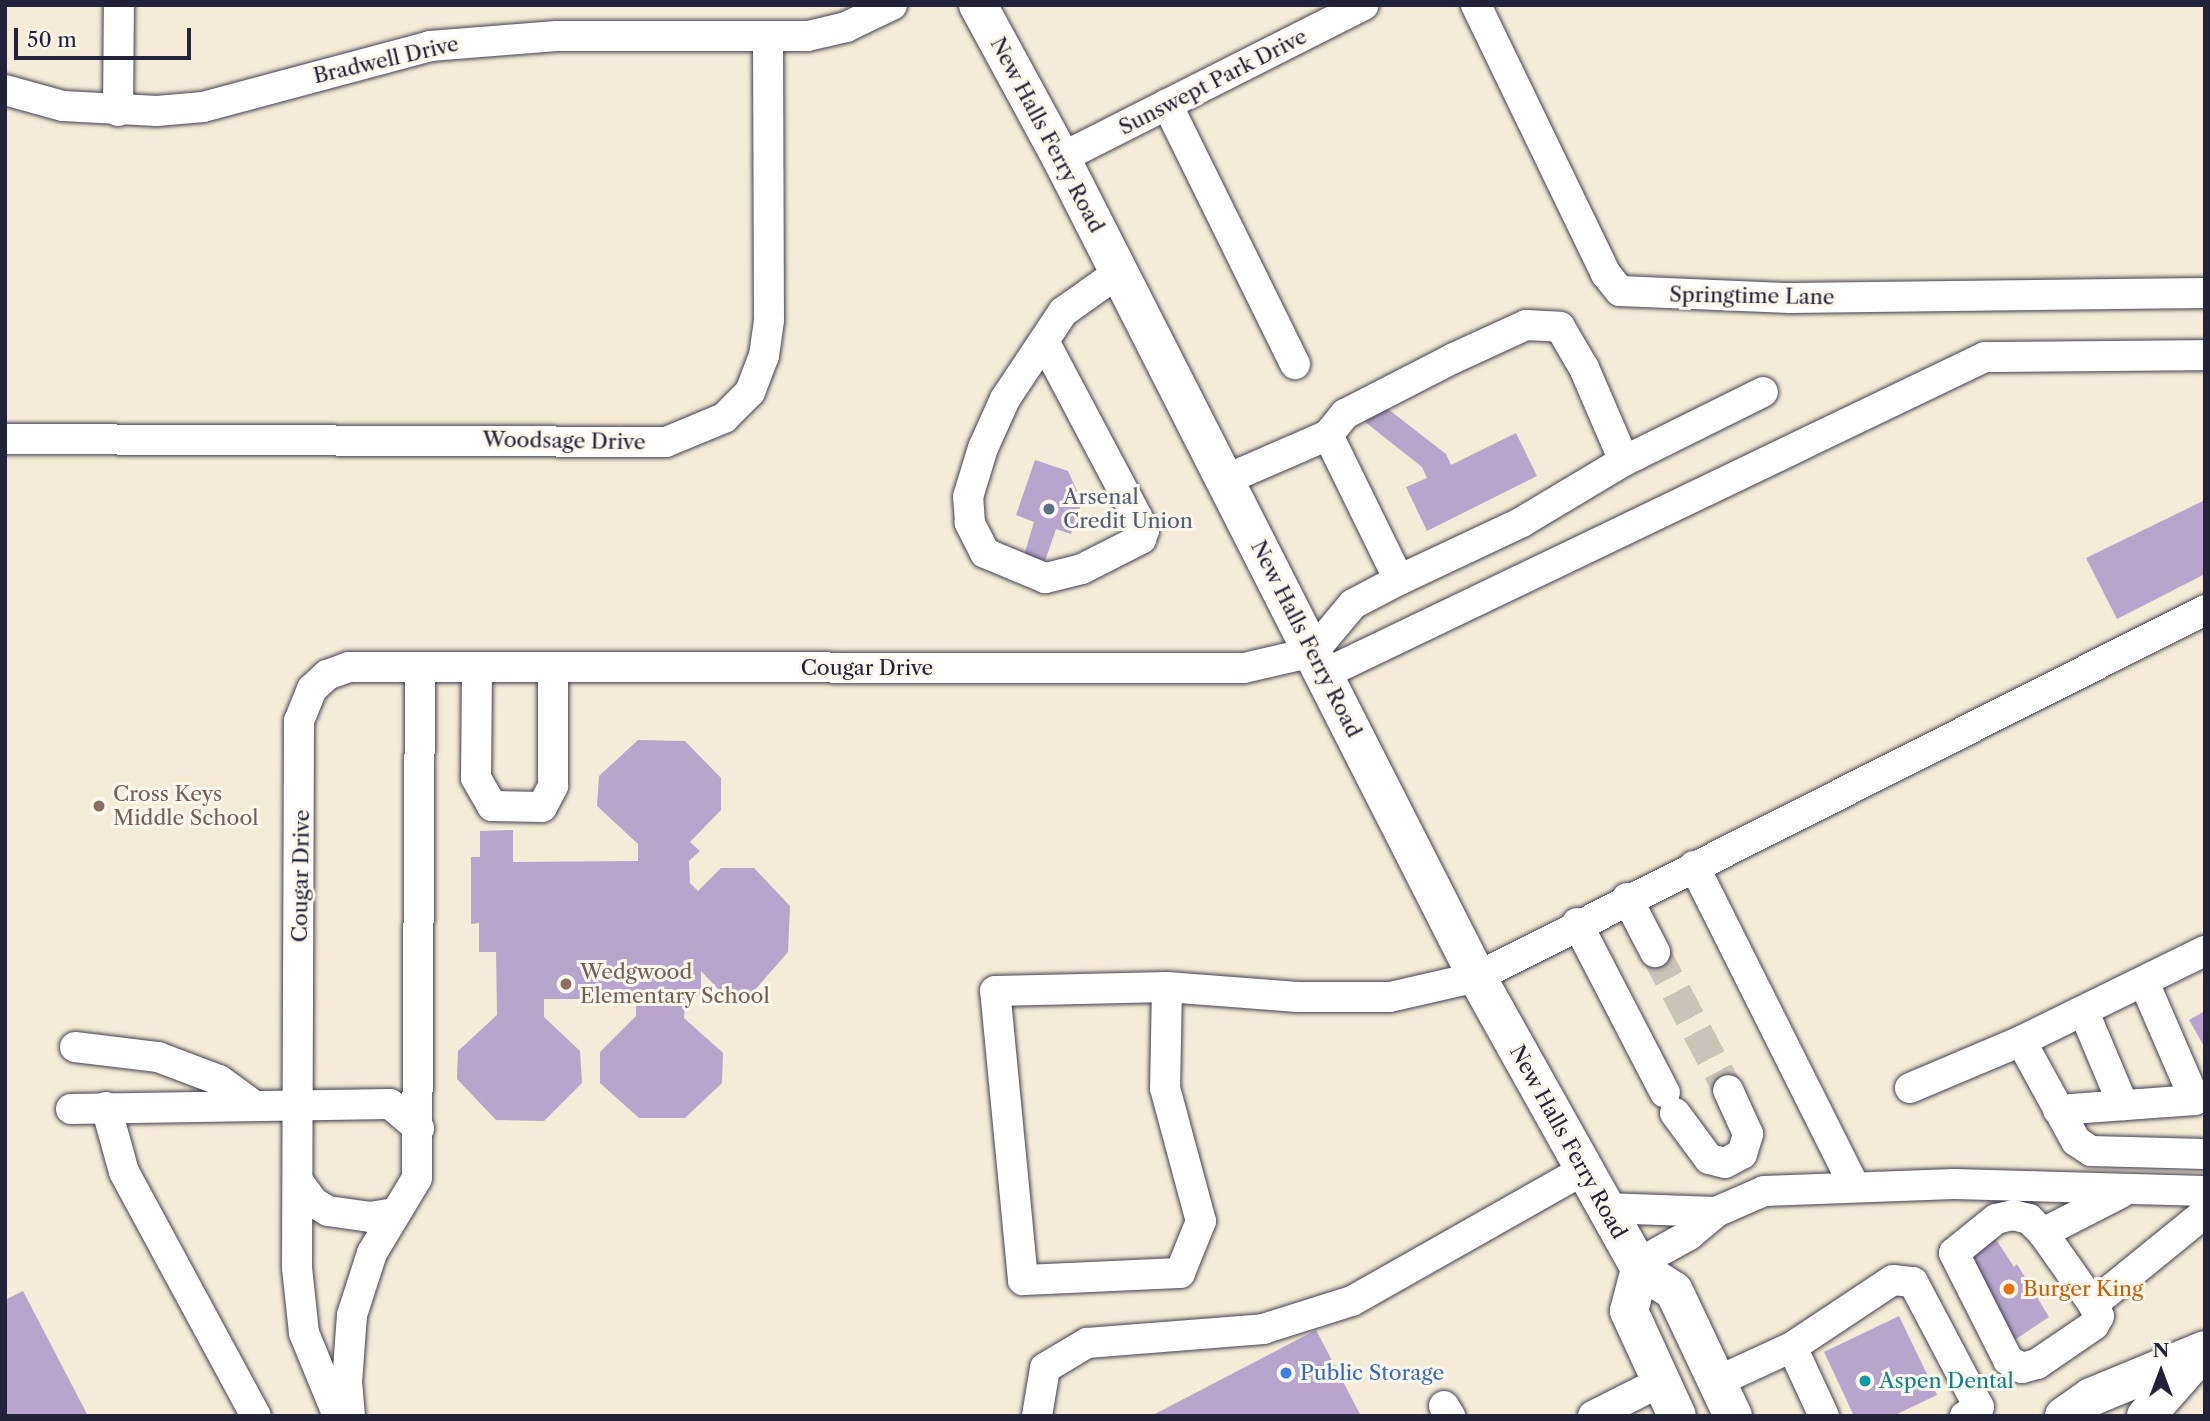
<!DOCTYPE html>
<html>
<head>
<meta charset="utf-8">
<style>
  body { margin:0 }
  #map { position:relative; width:2210px; height:1421px; overflow:hidden; background:#f4ecd7; font-family:"Libre Caslon Text",serif }
  div>[style] { position:absolute }
  .building>* { inset:0; background:#b7a5ce }
  .minor-tunnel>* { height:30px; margin-top:-15px; transform-origin:0; background:repeating-linear-gradient(90deg,#cac4b8 0 30px,transparent 0 45px) }
  .roads { filter:drop-shadow(0 0 2px #424052) drop-shadow(0 0 2px #424052) }
  .minor>* { height:30px; margin:-15px; padding:0 15px; transform-origin:15px; border-radius:15px; background:#fff }
  .major>* { height:38px; margin:-19px; padding:0 19px; transform-origin:19px; border-radius:19px; background:#fff }
  .dots>* { width:19px; height:19px; translate:-50% -50%; box-sizing:border-box; border:4px solid #fbf7ec; border-radius:50% }
  span { translate:-50% -50%; white-space:nowrap; text-align:center; line-height:1.15; -webkit-text-stroke:6px #fbf7ec; paint-order:stroke }
  .street-label { font-size:21px; color:#22223b }
  .service-label { font-size:21px; color:#4e5e75 }
  .left { translate:0 -50%; text-align:left }
  .education-label { font-size:21px; color:#785e54 }
  .food-label { font-size:21px; color:#c56008 }
  .shop-label { font-size:21px; color:#366cbe }
  .culture-label { font-size:21px; color:#0d838f }
  .frame { position:absolute; inset:0; border:7px solid #22223b; pointer-events:none }
  .north { position:absolute; left:2126px; top:1337px; width:70px; height:70px; -webkit-text-stroke:5px #fbf7ec; paint-order:stroke; rotate:0deg; font-size:19px; font-weight:700; line-height:28px; text-align:center; color:#22223b }
  .north::after { content:''; display:block; margin:auto; width:24px; height:32px; background:#22223b; clip-path:polygon(50% 0,100% 100%,50% 72%,0 100%) }
  .scale { position:absolute; left:14px; top:28px; width:177px; height:32px; box-sizing:border-box; border:4px solid #22223b; border-top:0; padding-left:9px; font-size:21px; line-height:24px; white-space:nowrap; color:#22223b; -webkit-text-stroke:5px #fbf7ec; paint-order:stroke }
</style>
</head>
<body>
<div id="map">
  <div class="building">
    <div style="clip-path:polygon(1384px 406px,1446px 454px,1451px 465px,1516px 433px,1537px 476px,1427px 531px,1406px 487px,1427px 478px,1422px 467px,1360px 418px)"></div>
    <div style="clip-path:polygon(1035px 460px,1068px 471px,1082px 502px,1071px 534px,1056px 529px,1045px 561px,1024px 555px,1034px 522px,1016px 515px)"></div>
    <div style="clip-path:polygon(2205px 500px,2205px 574px,2117px 619px,2086px 558px)"></div>
    <div style="clip-path:polygon(638px 740px,685px 741px,721px 778px,721px 810px,690px 842px,700px 851px,689px 861px,690px 883px,698px 891px,721px 868px,754px 868px,790px 906px,788px 952px,753px 992px,719px 990px,701px 971px,701px 993px,685px 1006px,684px 1018px,723px 1053px,722px 1083px,685px 1118px,639px 1118px,600px 1083px,600px 1052px,636px 1016px,636px 999px,544px 999px,544px 1017px,580px 1051px,582px 1083px,544px 1121px,496px 1120px,457px 1079px,458px 1051px,497px 1015px,496px 952px,479px 952px,479px 923px,471px 924px,471px 857px,480px 857px,480px 831px,513px 830px,513px 862px,638px 861px,638px 844px,597px 806px,599px 776px)"></div>
    <div style="clip-path:polygon(2205px 1011px,2205px 1048px,2189px 1020px)"></div>
    <div style="clip-path:polygon(1995px 1238px,2014px 1267px,2017px 1264px,2049px 1317px,2013px 1341px,1963px 1259px)"></div>
    <div style="clip-path:polygon(23px 1291px,88px 1416px,5px 1416px,5px 1300px)"></div>
    <div style="clip-path:polygon(1899px 1316px,1937px 1395px,1893px 1416px,1854px 1416px,1824px 1352px)"></div>
    <div style="clip-path:polygon(1316px 1330px,1361px 1416px,1151px 1416px)"></div>
  </div>
  <div class="minor-tunnel">
    <div style="left:1655px;top:952px;width:156px;rotate:62.1deg"></div>
  </div>
  <div class="roads">
    <div class="minor">
      <div style="left:1476px;top:5px;width:299px;rotate:64.2deg"></div>
      <div style="left:1606px;top:274px;width:22px;rotate:51deg"></div>
      <div style="left:1620px;top:291px;width:170px;rotate:2.4deg"></div>
      <div style="left:1790px;top:298px;width:415px;rotate:-0.7deg"></div>
      <div style="left:5px;top:90px;width:60px;rotate:15.4deg"></div>
      <div style="left:63px;top:106px;width:94px;rotate:3deg"></div>
      <div style="left:157px;top:111px;width:46px;rotate:-5deg"></div>
      <div style="left:203px;top:107px;width:235px;rotate:-15deg"></div>
      <div style="left:430px;top:46px;width:127px;rotate:-4.5deg"></div>
      <div style="left:557px;top:36px;width:251px"></div>
      <div style="left:808px;top:36px;width:39px;rotate:-13deg"></div>
      <div style="left:846px;top:27px;width:51px;rotate:-25.6deg"></div>
      <div style="left:1167px;top:104px;width:290px;rotate:63.8deg"></div>
      <div style="left:118px;top:111px;width:106px;rotate:-89.5deg"></div>
      <div style="left:1061px;top:158px;width:339px;rotate:-26.8deg"></div>
      <div style="left:1044px;top:341px;width:214px;rotate:62.1deg"></div>
      <div style="left:1144px;top:530px;width:9px;rotate:108deg"></div>
      <div style="left:1141px;top:539px;width:66px;rotate:153deg"></div>
      <div style="left:1082px;top:569px;width:38px;rotate:166deg"></div>
      <div style="left:1045px;top:578px;width:65px;rotate:-157.4deg"></div>
      <div style="left:985px;top:553px;width:34px;rotate:-117deg"></div>
      <div style="left:970px;top:523px;width:26px;rotate:-94deg"></div>
      <div style="left:968px;top:497px;width:51px;rotate:-73deg"></div>
      <div style="left:983px;top:448px;width:54px;rotate:-65.8deg"></div>
      <div style="left:1005px;top:399px;width:105px;rotate:-56.3deg"></div>
      <div style="left:1063px;top:312px;width:69px;rotate:-35.5deg"></div>
      <div style="left:1328px;top:435px;width:27px;rotate:-51deg"></div>
      <div style="left:1345px;top:414px;width:123px;rotate:-27.2deg"></div>
      <div style="left:1454px;top:358px;width:79px;rotate:-24.6deg"></div>
      <div style="left:1526px;top:325px;width:34px;rotate:3deg"></div>
      <div style="left:1560px;top:327px;width:48px;rotate:59.7deg"></div>
      <div style="left:1584px;top:368px;width:101px;rotate:66.7deg"></div>
      <div style="left:5px;top:439px;width:661px;rotate:0.26deg"></div>
      <div style="left:666px;top:442px;width:63px;rotate:-22.5deg"></div>
      <div style="left:724px;top:418px;width:37px;rotate:-45deg"></div>
      <div style="left:750px;top:392px;width:39px;rotate:-69deg"></div>
      <div style="left:764px;top:356px;width:36px;rotate:-82deg"></div>
      <div style="left:769px;top:320px;width:282px;rotate:-90.2deg"></div>
      <div style="left:1399px;top:580px;width:136px;rotate:-25.2deg"></div>
      <div style="left:1522px;top:522px;width:119px;rotate:-30.9deg"></div>
      <div style="left:1624px;top:461px;width:155px;rotate:-26.4deg"></div>
      <div style="left:477px;top:668px;width:110px;rotate:90.5deg"></div>
      <div style="left:476px;top:778px;width:32px;rotate:60deg"></div>
      <div style="left:492px;top:806px;width:50px;rotate:1.1deg"></div>
      <div style="left:542px;top:807px;width:24px;rotate:-62deg"></div>
      <div style="left:553px;top:786px;width:118px;rotate:-90deg"></div>
      <div style="left:1324px;top:674px;width:733px;rotate:-25.62deg"></div>
      <div style="left:1985px;top:357px;width:220px;rotate:-0.5deg"></div>
      <div style="left:1694px;top:866px;width:358px;rotate:63.4deg"></div>
      <div style="left:1627px;top:898px;width:61px;rotate:62.6deg"></div>
      <div style="left:1577px;top:923px;width:191px;rotate:62.6deg"></div>
      <div style="left:1167px;top:987px;width:101px;rotate:91.1deg"></div>
      <div style="left:1165px;top:1088px;width:138px;rotate:74.9deg"></div>
      <div style="left:1201px;top:1221px;width:56px;rotate:112deg"></div>
      <div style="left:1180px;top:1273px;width:157px;rotate:177.4deg"></div>
      <div style="left:1023px;top:1280px;width:290px;rotate:-95.5deg"></div>
      <div style="left:995px;top:991px;width:172px;rotate:-1.3deg"></div>
      <div style="left:1167px;top:987px;width:131px;rotate:4.4deg"></div>
      <div style="left:1298px;top:997px;width:92px"></div>
      <div style="left:1390px;top:997px;width:89px;rotate:-12.9deg"></div>
      <div style="left:1477px;top:977px;width:815px;rotate:-26.75deg"></div>
      <div style="left:2084px;top:1012px;width:101px;rotate:67.2deg"></div>
      <div style="left:2021px;top:1041px;width:114px;rotate:61.2deg"></div>
      <div style="left:2076px;top:1141px;width:18px;rotate:34deg"></div>
      <div style="left:2091px;top:1151px;width:114px;rotate:1.5deg"></div>
      <div style="left:75px;top:1047px;width:84px;rotate:6.9deg"></div>
      <div style="left:158px;top:1057px;width:65px;rotate:20.7deg"></div>
      <div style="left:219px;top:1080px;width:41px;rotate:36deg"></div>
      <div style="left:1910px;top:1088px;width:121px;rotate:-22.9deg"></div>
      <div style="left:2021px;top:1041px;width:205px;rotate:-26.1deg"></div>
      <div style="left:106px;top:1107px;width:67px;rotate:74.5deg"></div>
      <div style="left:124px;top:1172px;width:277px;rotate:61.6deg"></div>
      <div style="left:71px;top:1109px;width:319px;rotate:-0.9deg"></div>
      <div style="left:390px;top:1104px;width:38px;rotate:40deg"></div>
      <div style="left:2058px;top:1110px;width:137px;rotate:-4.2deg"></div>
      <div style="left:2195px;top:1100px;width:129px;rotate:-113.4deg"></div>
      <div style="left:1675px;top:1113px;width:57px;rotate:53.5deg"></div>
      <div style="left:1709px;top:1159px;width:16px;rotate:14deg"></div>
      <div style="left:1725px;top:1163px;width:19px;rotate:-28deg"></div>
      <div style="left:1742px;top:1154px;width:21px;rotate:-73deg"></div>
      <div style="left:1748px;top:1134px;width:48px;rotate:-114.4deg"></div>
      <div style="left:298px;top:1181px;width:26px;rotate:54deg"></div>
      <div style="left:313px;top:1202px;width:17px;rotate:31deg"></div>
      <div style="left:328px;top:1211px;width:42px;rotate:8.1deg"></div>
      <div style="left:370px;top:1217px;width:26px;rotate:-9deg"></div>
      <div style="left:2121px;top:1193px;width:88px;rotate:152.9deg"></div>
      <div style="left:2043px;top:1233px;width:87px;rotate:54.8deg"></div>
      <div style="left:2093px;top:1304px;width:144px;rotate:-39.1deg"></div>
      <div style="left:1604px;top:1208px;width:112px;rotate:2deg"></div>
      <div style="left:2043px;top:1233px;width:20px;rotate:-135deg"></div>
      <div style="left:2029px;top:1219px;width:16px;rotate:-166deg"></div>
      <div style="left:2013px;top:1215px;width:17px;rotate:167deg"></div>
      <div style="left:1996px;top:1219px;width:54px;rotate:141deg"></div>
      <div style="left:1954px;top:1253px;width:120px;rotate:63.2deg"></div>
      <div style="left:2008px;top:1360px;width:16px;rotate:30deg"></div>
      <div style="left:2022px;top:1368px;width:16px;rotate:-15deg"></div>
      <div style="left:2037px;top:1364px;width:69px;rotate:-34.4deg"></div>
      <div style="left:2094px;top:1325px;width:10px;rotate:-61deg"></div>
      <div style="left:2099px;top:1316px;width:13px;rotate:-117deg"></div>
      <div style="left:1637px;top:1264px;width:60px;rotate:-29.1deg"></div>
      <div style="left:1689px;top:1235px;width:35px;rotate:-40deg"></div>
      <div style="left:1716px;top:1212px;width:52px;rotate:-23.6deg"></div>
      <div style="left:1764px;top:1191px;width:190px;rotate:-2.1deg"></div>
      <div style="left:1954px;top:1184px;width:251px;rotate:1.6deg"></div>
      <div style="left:1792px;top:1347px;width:121px;rotate:-33.6deg"></div>
      <div style="left:1893px;top:1280px;width:20px;rotate:6deg"></div>
      <div style="left:1913px;top:1282px;width:141px;rotate:62.2deg"></div>
      <div style="left:1979px;top:1407px;width:17px;rotate:147deg"></div>
      <div style="left:1716px;top:1382px;width:84px;rotate:-24.7deg"></div>
      <div style="left:1792px;top:1347px;width:76px;rotate:65.1deg"></div>
      <div style="left:1444px;top:1406px;width:12px;rotate:59deg"></div>
      <div style="left:338px;top:1416px;width:90px;rotate:-112.3deg"></div>
      <div style="left:304px;top:1333px;width:66px;rotate:-96.1deg"></div>
      <div style="left:297px;top:1267px;width:546px;rotate:-89.79deg"></div>
      <div style="left:299px;top:721px;width:35px;rotate:-68deg"></div>
      <div style="left:312px;top:689px;width:21px;rotate:-43deg"></div>
      <div style="left:327px;top:675px;width:23px;rotate:-20deg"></div>
      <div style="left:349px;top:667px;width:895px;rotate:0.06deg"></div>
      <div style="left:1244px;top:668px;width:71px;rotate:-13.1deg"></div>
      <div style="left:1313px;top:652px;width:62px;rotate:-50.2deg"></div>
      <div style="left:1353px;top:604px;width:52px;rotate:-27.6deg"></div>
      <div style="left:1399px;top:580px;width:161px;rotate:-116.1deg"></div>
      <div style="left:1328px;top:435px;width:112px;rotate:156.4deg"></div>
      <div style="left:350px;top:1416px;width:33px;rotate:-95deg"></div>
      <div style="left:347px;top:1383px;width:68px;rotate:-85.8deg"></div>
      <div style="left:352px;top:1315px;width:65px;rotate:-72.1deg"></div>
      <div style="left:372px;top:1253px;width:87px;rotate:-59deg"></div>
      <div style="left:417px;top:1178px;width:510px;rotate:-89.66deg"></div>
      <div style="left:1037px;top:1416px;width:49px;rotate:-80.5deg"></div>
      <div style="left:1045px;top:1368px;width:49px;rotate:-30.8deg"></div>
      <div style="left:1087px;top:1343px;width:177px;rotate:-4.5deg"></div>
      <div style="left:1263px;top:1329px;width:93px;rotate:-17.5deg"></div>
      <div style="left:1352px;top:1301px;width:266px;rotate:-29.5deg"></div>
      <div style="left:1593px;top:1416px;width:75px;rotate:-26.9deg"></div>
    </div>
    <div class="major">
      <div style="left:978px;top:5px;width:174px;rotate:61.5deg"></div>
      <div style="left:1061px;top:158px;width:919px;rotate:63.07deg"></div>
      <div style="left:1477px;top:977px;width:334px;rotate:60.8deg"></div>
      <div style="left:1640px;top:1269px;width:40px;rotate:32.9deg"></div>
      <div style="left:1674px;top:1291px;width:138px;rotate:64.7deg"></div>
      <div style="left:1640px;top:1269px;width:43px;rotate:104.7deg"></div>
      <div style="left:1629px;top:1311px;width:115px;rotate:65.4deg"></div>
      <div style="left:2064px;top:1416px;width:33px;rotate:-35deg"></div>
      <div style="left:2091px;top:1397px;width:123px;rotate:-22.4deg"></div>
      <div style="left:2146px;top:1416px;width:79px;rotate:-48.6deg"></div>
    </div>
  </div>
  <div class="dots">
    <div style="left:1049px;top:509px;background:#5c6f8a"></div>
    <div style="left:99px;top:806px;background:#8d6e63"></div>
    <div style="left:566px;top:984px;background:#8d6e63"></div>
    <div style="left:2009px;top:1289px;background:#e8710a"></div>
    <div style="left:1286px;top:1373px;background:#3f7fe0"></div>
    <div style="left:1865px;top:1381px;background:#0f9aa8"></div>
  </div>
  <div class="street-label">
    <span style="left:386px;top:60px;rotate:-13deg">Bradwell Drive</span>
    <span style="left:1213px;top:82px;rotate:-27deg">Sunswept Park Drive</span>
    <span style="left:1047px;top:135px;rotate:62deg">New Halls Ferry Road</span>
    <span style="left:1752px;top:296px;rotate:1deg">Springtime Lane</span>
    <span style="left:564px;top:441px;rotate:1deg">Woodsage Drive</span>
    <span style="left:1306px;top:639px;rotate:63deg">New Halls Ferry Road</span>
    <span style="left:867px;top:668px">Cougar Drive</span>
    <span style="left:301px;top:876px;rotate:-89deg">Cougar Drive</span>
    <span style="left:1568px;top:1142px;rotate:61deg">New Halls Ferry Road</span>
  </div>
  <div class="service-label">
    <span class="left" style="left:1063px;top:509px">Arsenal<br>Credit Union</span>
  </div>
  <div class="education-label">
    <span class="left" style="left:113px;top:806px">Cross Keys<br>Middle School</span>
    <span class="left" style="left:580px;top:984px">Wedgwood<br>Elementary School</span>
  </div>
  <div class="food-label">
    <span class="left" style="left:2023px;top:1289px">Burger King</span>
  </div>
  <div class="shop-label">
    <span class="left" style="left:1300px;top:1373px">Public Storage</span>
  </div>
  <div class="culture-label">
    <span class="left" style="left:1879px;top:1381px">Aspen Dental</span>
  </div>
  <div class="frame"></div>
  <div class="north">N</div>
  <div class="scale">50 m</div>
</div>
</body>
</html>
